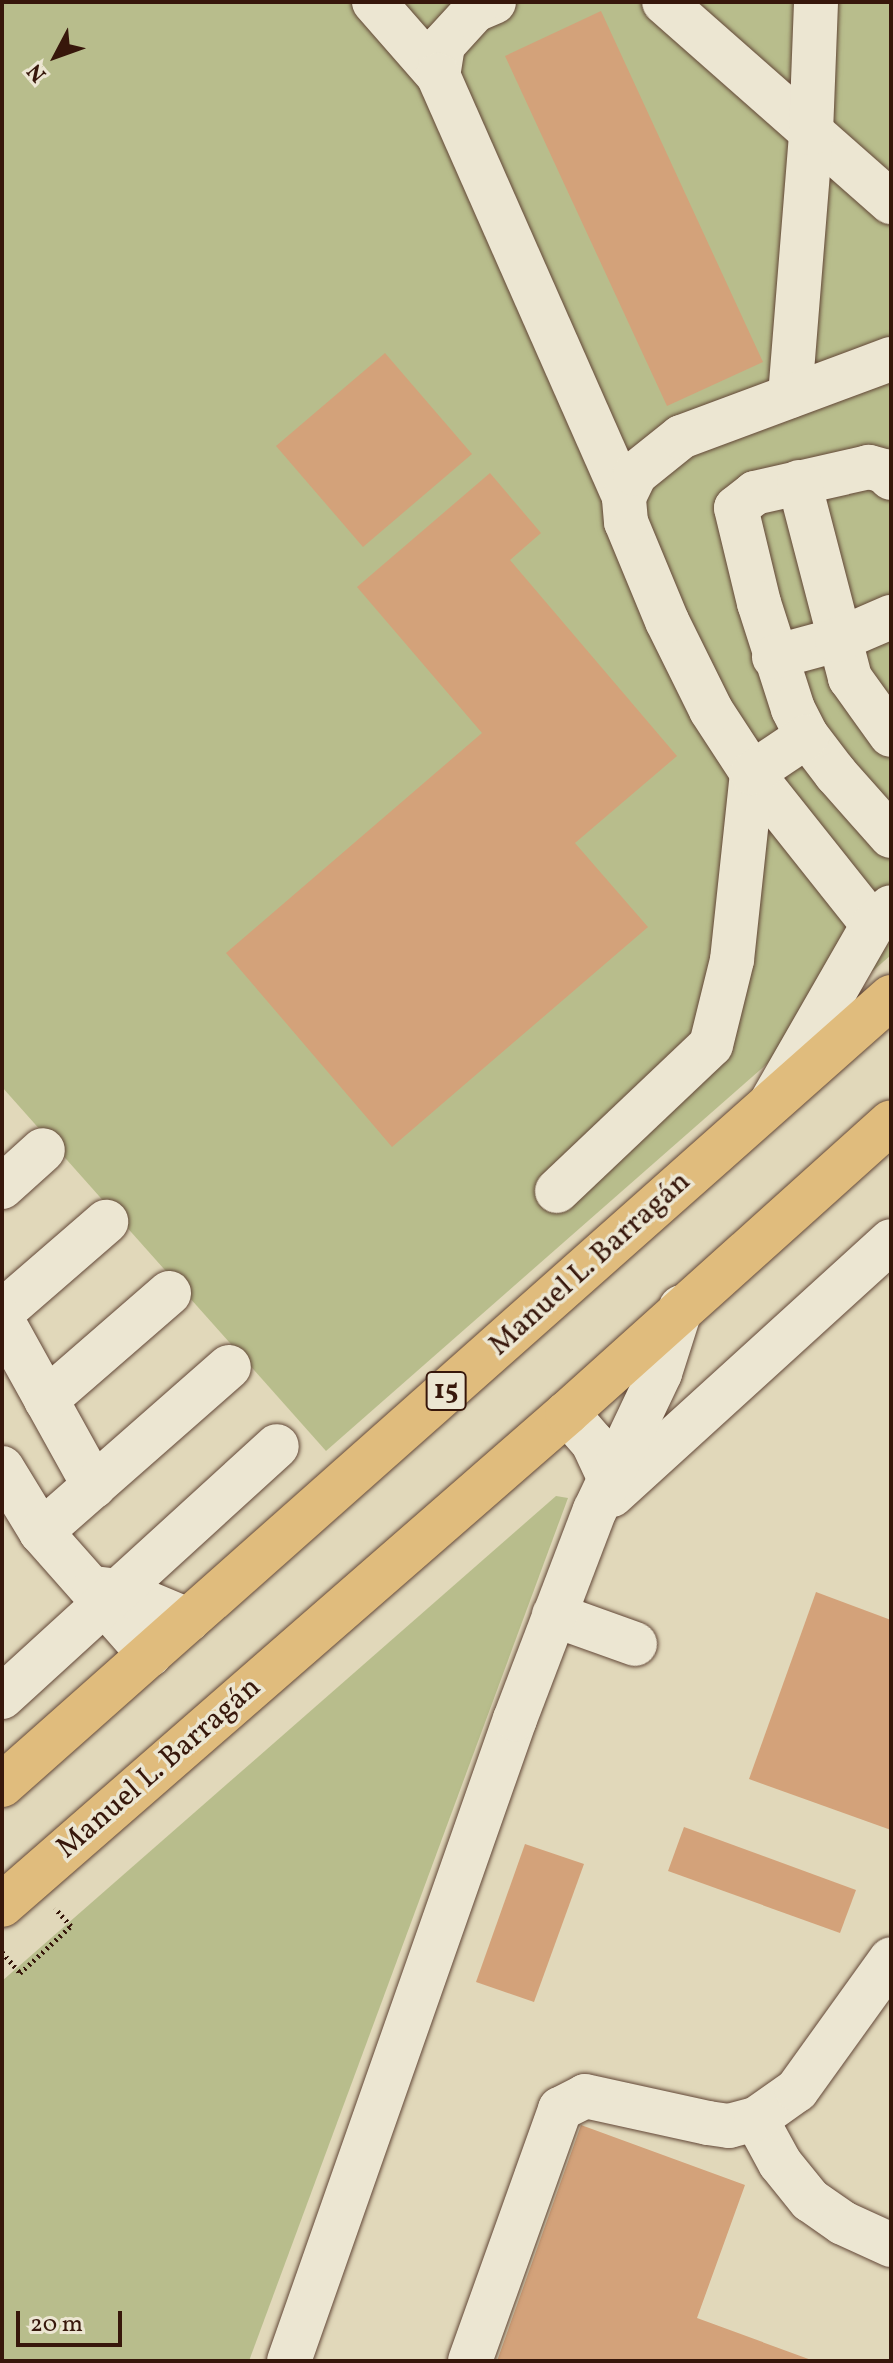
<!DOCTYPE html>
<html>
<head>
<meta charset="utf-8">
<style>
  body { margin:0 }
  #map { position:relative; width:893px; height:2363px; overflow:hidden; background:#e1d8ba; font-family:Vollkorn,serif }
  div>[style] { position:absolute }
  .green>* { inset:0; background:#b8bd8c }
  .building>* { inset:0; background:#d3a27a }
  .path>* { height:5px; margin-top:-2.5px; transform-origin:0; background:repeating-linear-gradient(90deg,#37170b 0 2px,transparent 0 6px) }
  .roads { filter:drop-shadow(0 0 2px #624737) drop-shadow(0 0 2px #624737) }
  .minor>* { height:44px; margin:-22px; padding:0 22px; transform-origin:22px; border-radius:22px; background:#ece6d2 }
  .highway>* { height:44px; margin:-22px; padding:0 22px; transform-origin:22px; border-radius:22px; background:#e0bc7d }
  span { translate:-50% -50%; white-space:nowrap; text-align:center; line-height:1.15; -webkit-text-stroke:7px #ece6d2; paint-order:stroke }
  .shield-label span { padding:2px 6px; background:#ece6d2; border:2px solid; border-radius:6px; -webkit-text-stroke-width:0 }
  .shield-label { font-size:28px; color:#37170b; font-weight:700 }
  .street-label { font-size:30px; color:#37170b }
  .frame { position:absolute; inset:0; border:4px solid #37170b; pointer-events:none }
  .north { position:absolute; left:16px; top:16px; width:80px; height:80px; -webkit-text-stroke:6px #ece6d2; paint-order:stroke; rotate:229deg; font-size:22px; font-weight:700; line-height:32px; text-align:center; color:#37170b }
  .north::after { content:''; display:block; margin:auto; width:28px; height:36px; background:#37170b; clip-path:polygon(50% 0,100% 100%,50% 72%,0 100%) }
  .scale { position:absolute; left:16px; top:2311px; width:106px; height:36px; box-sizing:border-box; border:4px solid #37170b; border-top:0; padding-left:10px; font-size:24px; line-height:28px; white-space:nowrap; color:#37170b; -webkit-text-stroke:6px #ece6d2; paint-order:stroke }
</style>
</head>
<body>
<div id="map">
  <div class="green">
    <div style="clip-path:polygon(2px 2px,891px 2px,891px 955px,326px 1451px,2px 1087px)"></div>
    <div style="clip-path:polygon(556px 1496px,568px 1498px,249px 2361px,2px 2361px,2px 1981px)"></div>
  </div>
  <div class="building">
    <div style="clip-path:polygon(601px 11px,763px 362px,667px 406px,505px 56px)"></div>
    <div style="clip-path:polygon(385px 353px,472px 454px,363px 547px,276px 446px)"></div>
    <div style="clip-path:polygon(490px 473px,541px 533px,510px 560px,677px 756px,575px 843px,648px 927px,392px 1147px,226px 953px,482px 733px,357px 587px)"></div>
    <div style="clip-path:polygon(816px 1592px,891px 1620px,891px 1830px,749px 1779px)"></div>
    <div style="clip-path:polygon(684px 1827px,856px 1890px,840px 1933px,668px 1871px)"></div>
    <div style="clip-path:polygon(525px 1844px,584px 1864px,534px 2002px,476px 1982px)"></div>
    <div style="clip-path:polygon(581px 2125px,745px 2185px,697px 2318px,814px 2361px,497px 2361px)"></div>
  </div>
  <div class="path">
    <div style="left:2px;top:1952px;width:28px;rotate:49deg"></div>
    <div style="left:20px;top:1973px;width:69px;rotate:-42.7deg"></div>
    <div style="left:71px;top:1926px;width:24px;rotate:-132deg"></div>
  </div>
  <div class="roads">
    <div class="minor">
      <div style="left:374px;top:2px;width:97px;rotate:48.8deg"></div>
      <div style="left:494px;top:2px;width:21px;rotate:157deg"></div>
      <div style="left:475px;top:10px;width:47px;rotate:132.4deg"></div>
      <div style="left:443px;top:45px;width:30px;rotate:99deg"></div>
      <div style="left:438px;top:75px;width:461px;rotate:66.2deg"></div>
      <div style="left:664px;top:2px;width:303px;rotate:41.4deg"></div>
      <div style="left:790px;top:396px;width:264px;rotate:-85.4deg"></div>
      <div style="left:811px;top:133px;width:131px;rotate:-87.8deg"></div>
      <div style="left:891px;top:478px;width:10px;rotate:-135deg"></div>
      <div style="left:884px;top:471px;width:16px;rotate:-165deg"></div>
      <div style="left:869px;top:467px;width:117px;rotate:167.2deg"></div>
      <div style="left:755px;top:493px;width:24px;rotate:142deg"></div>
      <div style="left:736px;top:508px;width:98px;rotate:76.4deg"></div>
      <div style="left:759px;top:603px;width:111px;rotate:72.2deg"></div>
      <div style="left:793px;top:709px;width:30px;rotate:63deg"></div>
      <div style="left:807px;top:736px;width:48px;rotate:52.7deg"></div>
      <div style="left:836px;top:774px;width:83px;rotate:48.4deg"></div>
      <div style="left:799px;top:482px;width:203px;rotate:75.4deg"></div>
      <div style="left:850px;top:678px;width:70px;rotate:54.3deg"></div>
      <div style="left:774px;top:657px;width:65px;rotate:-15.1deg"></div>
      <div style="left:837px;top:640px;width:59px;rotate:-23.1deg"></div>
      <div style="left:873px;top:925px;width:194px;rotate:-128.5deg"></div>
      <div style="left:752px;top:773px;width:75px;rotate:-123.1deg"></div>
      <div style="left:711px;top:710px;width:99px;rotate:-116.3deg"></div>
      <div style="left:667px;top:621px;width:107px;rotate:-112.5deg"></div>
      <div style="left:626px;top:522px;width:25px;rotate:-95deg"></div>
      <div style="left:624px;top:497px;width:25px;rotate:-64deg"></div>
      <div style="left:635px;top:474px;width:59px;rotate:-38.8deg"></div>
      <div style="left:681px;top:437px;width:224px;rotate:-20.4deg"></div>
      <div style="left:772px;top:1101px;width:203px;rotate:-60.2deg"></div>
      <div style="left:873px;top:925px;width:25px;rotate:-45deg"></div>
      <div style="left:2px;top:1187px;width:55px;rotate:-42.1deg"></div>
      <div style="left:557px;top:1191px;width:212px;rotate:-43.5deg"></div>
      <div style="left:711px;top:1045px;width:88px;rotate:-76.1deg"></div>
      <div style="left:732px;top:960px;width:188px;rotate:-83.9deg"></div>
      <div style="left:752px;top:773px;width:66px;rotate:-33.9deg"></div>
      <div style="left:2px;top:1312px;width:138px;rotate:-40.9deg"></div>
      <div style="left:2px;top:1320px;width:190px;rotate:61deg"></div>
      <div style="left:46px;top:1400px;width:163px;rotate:-41deg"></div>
      <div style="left:567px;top:1413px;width:40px;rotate:49deg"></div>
      <div style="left:593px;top:1443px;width:38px;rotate:65deg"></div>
      <div style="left:2px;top:1468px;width:75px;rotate:58.6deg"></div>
      <div style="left:41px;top:1532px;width:164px;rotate:48.5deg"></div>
      <div style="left:612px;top:1495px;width:377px;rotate:-42.3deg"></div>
      <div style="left:41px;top:1532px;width:250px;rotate:-41.3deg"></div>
      <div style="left:94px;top:1588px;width:25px;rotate:7deg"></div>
      <div style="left:119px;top:1591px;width:75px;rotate:22.8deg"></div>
      <div style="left:554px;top:1615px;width:86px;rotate:19.7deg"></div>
      <div style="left:2px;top:1697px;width:372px;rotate:-42.4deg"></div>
      <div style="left:756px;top:2119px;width:50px;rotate:61.4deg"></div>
      <div style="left:780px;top:2163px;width:48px;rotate:51deg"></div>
      <div style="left:810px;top:2200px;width:40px;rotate:34.9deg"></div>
      <div style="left:843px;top:2223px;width:53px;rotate:24.6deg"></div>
      <div style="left:289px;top:2361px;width:681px;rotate:-70.61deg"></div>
      <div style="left:515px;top:1719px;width:224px;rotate:-69.1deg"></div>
      <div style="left:595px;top:1510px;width:152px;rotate:-64.6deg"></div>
      <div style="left:660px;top:1373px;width:69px;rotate:-72.3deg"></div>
      <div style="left:470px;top:2361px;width:268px;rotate:-70.3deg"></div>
      <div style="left:560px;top:2109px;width:28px;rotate:-27deg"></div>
      <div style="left:585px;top:2096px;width:126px;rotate:12.4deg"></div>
      <div style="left:708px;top:2123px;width:21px;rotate:8deg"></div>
      <div style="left:729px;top:2126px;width:28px;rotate:-15deg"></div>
      <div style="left:756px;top:2119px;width:50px;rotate:-35.3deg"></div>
      <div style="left:797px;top:2090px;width:161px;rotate:-54.3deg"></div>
    </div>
    <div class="highway">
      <div style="left:2px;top:1785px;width:1188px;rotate:-41.55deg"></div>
      <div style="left:2px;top:1905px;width:749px;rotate:-41.05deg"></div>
      <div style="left:567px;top:1413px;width:435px;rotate:-41.9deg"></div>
    </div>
  </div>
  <div class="shield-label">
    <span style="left:446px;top:1391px">15</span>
  </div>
  <div class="street-label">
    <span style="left:590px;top:1264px;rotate:-42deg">Manuel L. Barragán</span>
    <span style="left:159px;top:1768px;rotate:-41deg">Manuel L. Barragán</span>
  </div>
  <div class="frame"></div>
  <div class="north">N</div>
  <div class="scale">20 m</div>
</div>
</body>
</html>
